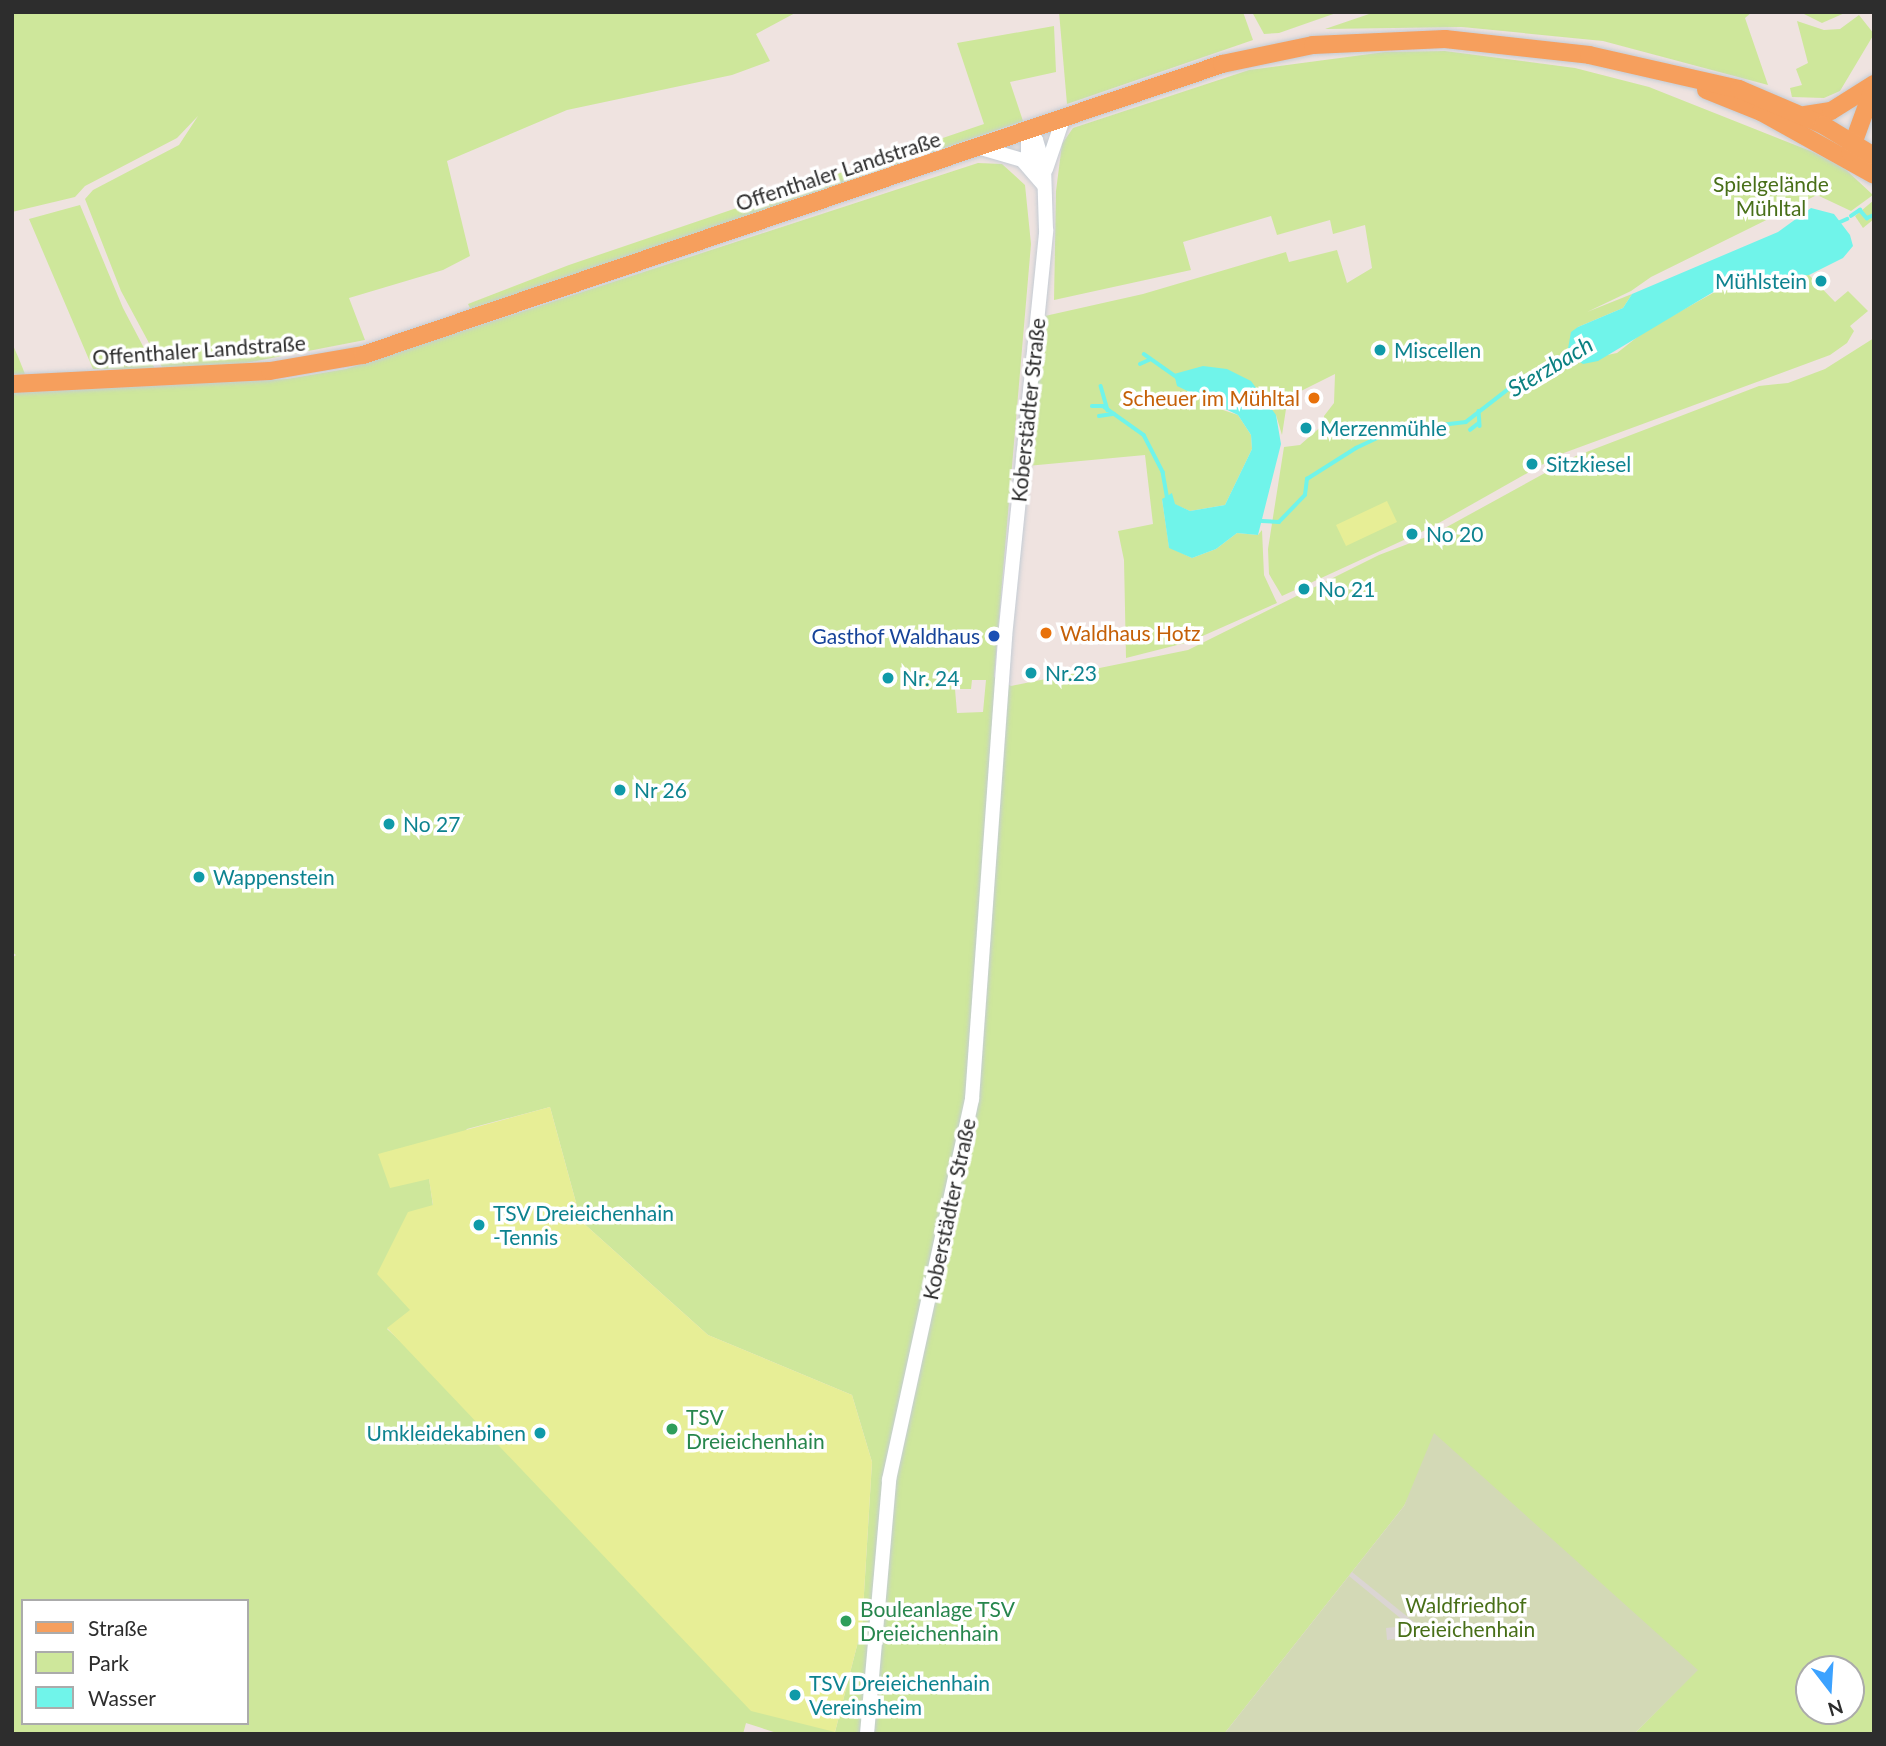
<!DOCTYPE html>
<html>
<head>
<meta charset="utf-8">
<style>
  body { margin:0 }
  #map { position:relative; width:1886px; height:1746px; overflow:hidden; background:#efe3e0; font-family:Lato,sans-serif }
  div>[style] { position:absolute }
  .green>* { inset:0; background:#cee79b }
  .cemetery>* { inset:0; background:#d3d9b6 }
  .pitch>* { inset:0; background:#e7ee96 }
  .plaza>* { inset:0; background:#dbd5d3 }
  .water>* { inset:0; background:#70f4ea }
  .stream>* { height:3.5px; margin:-1.75px; padding:0 1.75px; transform-origin:1.75px; border-radius:1.75px; background:#70f4ea }
  .roads { filter:drop-shadow(0 0 2px #c4ccd4) drop-shadow(0 0 2px #c4ccd4) }
  .minor>* { height:14px; margin:-7px; padding:0 7px; transform-origin:7px; border-radius:7px; background:#fff }
  .major>* { height:18px; margin:-9px; padding:0 9px; transform-origin:9px; border-radius:9px; background:#f69f5d }
  .dots>* { width:19px; height:19px; translate:-50% -50%; box-sizing:border-box; border:4px solid #fff; border-radius:50% }
  span { translate:-50% -50%; white-space:nowrap; text-align:center; line-height:1.15; -webkit-text-stroke:7px #fff; paint-order:stroke }
  .street-label { font-size:21px; color:#2d2d2d }
  .park-label { font-size:21px; color:#486f18 }
  .culture-label { font-size:21px; color:#0d838f }
  .right { translate:-100% -50%; text-align:right }
  .left { translate:0 -50%; text-align:left }
  .food-label { font-size:21px; color:#c56008 }
  .transit-label { font-size:21px; color:#164399 }
  .leisure-label { font-size:21px; color:#27864d }
  .water-label { font-size:23px; color:#0a8081; font-style:italic }
  .frame { position:absolute; inset:0; border:14px solid #2d2d2d; pointer-events:none }
  .legend { position:absolute; left:21px; top:1599px; width:228px; height:126px; box-sizing:border-box; background:#fff; border:2px solid #ababab; margin:0; padding:9px 12px; list-style:none; font-size:21px; color:#2d2d2d }
  .legend li { display:flex; align-items:center; gap:14px; height:35px }
  .legend b { width:35px; border:2px solid #ababab }
  .north { position:absolute; left:1795px; top:1655px; width:70px; height:70px; box-sizing:border-box; background:#fff; border:2px solid #ababab; border-radius:50%; rotate:163deg; font-size:19px; font-weight:700; line-height:28px; text-align:center; color:#2d2d2d }
  .north::after { content:''; display:block; margin:auto; width:24px; height:32px; background:#3ca2ff; clip-path:polygon(50% 0,100% 100%,50% 72%,0 100%) }
</style>
</head>
<body>
<div id="map">
  <div class="green">
    <div style="clip-path:polygon(12px 12px,797px 12px,756px 34px,770px 61px,732px 75px,567px 110px,447px 161px,470px 256px,443px 270px,349px 298px,365px 340px,236px 365px,163px 369px,121px 291px,85px 199px,93px 190px,179px 145px,198px 116px,177px 138px,85px 186px,75px 197px,12px 212px)"></div>
    <div style="clip-path:polygon(1059px 12px,1243px 12px,1253px 40px,1067px 104px)"></div>
    <div style="clip-path:polygon(1252px 12px,1339px 12px,1279px 33px,1264px 34px)"></div>
    <div style="clip-path:polygon(1375px 12px,1752px 12px,1745px 18px,1768px 85px,1603px 41px,1462px 27px,1325px 29px)"></div>
    <div style="clip-path:polygon(1800px 12px,1847px 12px,1822px 23px)"></div>
    <div style="clip-path:polygon(1859px 15px,1874px 34px,1840px 91px,1824px 98px,1792px 97px,1790px 88px,1802px 85px,1796px 69px,1808px 63px,1797px 21px,1824px 30px,1840px 29px)"></div>
    <div style="clip-path:polygon(1054px 26px,1056px 72px,1010px 82px,1023px 121px,471px 310px,468px 304px,569px 265px,984px 124px,957px 43px)"></div>
    <div style="clip-path:polygon(1445px 51px,1575px 68px,1649px 87px,1813px 152px,1844px 168px,1873px 195px,1851px 211px,1817px 195px,1651px 277px,1631px 291px,1587px 312px,1632px 294px,1623px 308px,1578px 327px,1567px 354px,1574px 362px,1617px 353px,1645px 331px,1731px 283px,1809px 275px,1835px 302px,1848px 291px,1868px 311px,1850px 326px,1854px 331px,1847px 343px,1830px 355px,1561px 454px,1430px 528px,1282px 596px,1269px 574px,1268px 549px,1284px 447px,1300px 445px,1324px 424px,1324px 416px,1334px 403px,1335px 374px,1295px 394px,1298px 404px,1286px 409px,1282px 435px,1276px 415px,1220px 409px,1238px 415px,1251px 435px,1252px 449px,1225px 505px,1190px 511px,1162px 499px,1169px 547px,1192px 558px,1216px 549px,1237px 533px,1258px 535px,1262px 530px,1264px 575px,1277px 603px,1189px 642px,1126px 658px,1124px 560px,1118px 531px,1153px 524px,1145px 455px,1027px 466px,1045px 316px,1143px 294px,1286px 252px,1289px 262px,1337px 250px,1347px 283px,1372px 268px,1365px 225px,1333px 234px,1330px 220px,1277px 235px,1271px 216px,1183px 242px,1191px 270px,1054px 300px,1056px 191px,1062px 144px,1073px 128px,1249px 70px,1385px 52px)"></div>
    <div style="clip-path:polygon(evenodd,978px 163px,1002px 164px,1025px 185px,1031px 244px,994px 677px,1011px 686px,1188px 650px,1379px 555px,1434px 534px,1576px 456px,1759px 386px,1788px 383px,1825px 369px,1874px 338px,1874px 1734px,1634px 1734px,1697px 1670px,1413px 1488px,1404px 1506px,1224px 1734px,780px 1734px,746px 1723px,743px 1734px,12px 1734px,12px 958px,16px 955px,12px 952px,12px 393px,287px 379px,346px 369px,978px 163px,972px 680px,986px 680px,983px 712px,957px 713px,955px 689px,971px 689px,972px 680px,978px 163px,550px 1107px,581px 1221px,708px 1335px,852px 1395px,872px 1462px,862px 1626px,835px 1732px,387px 1329px,411px 1310px,433px 1206px,429px 1178px,467px 1129px,550px 1107px,978px 163px,23px 1601px,247px 1601px,247px 1723px,23px 1723px,23px 1601px,978px 163px,1809px 1669px,1851px 1669px,1851px 1711px,1809px 1711px,1809px 1669px)"></div>
    <div style="clip-path:polygon(1874px 200px,1874px 219px,1863px 228px,1855px 216px)"></div>
    <div style="clip-path:polygon(80px 205px,123px 308px,155px 369px,93px 369px,29px 219px)"></div>
    <div style="clip-path:polygon(12px 343px,19px 359px,25px 374px,12px 374px)"></div>
  </div>
  <div class="cemetery">
    <div style="clip-path:polygon(1434px 1433px,1698px 1670px,1634px 1734px,1224px 1734px,1404px 1506px)"></div>
  </div>
  <div class="pitch">
    <div style="clip-path:polygon(1387px 501px,1397px 522px,1346px 546px,1336px 525px)"></div>
    <div style="clip-path:polygon(550px 1107px,581px 1221px,708px 1335px,852px 1395px,872px 1462px,862px 1626px,835px 1732px,751px 1711px,387px 1328px,410px 1310px,377px 1274px,408px 1212px,433px 1205px,429px 1179px,390px 1188px,378px 1154px)"></div>
  </div>
  <div class="plaza">
    <div style="clip-path:polygon(1352px 1572px,1414px 1622px,1408px 1637px,1387px 1640px,1386px 1628px,1405px 1626px,1405px 1622px,1349px 1576px)"></div>
  </div>
  <div class="water">
    <div style="clip-path:polygon(1811px 208px,1834px 214px,1850px 235px,1853px 246px,1843px 258px,1809px 275px,1725px 285px,1598px 361px,1583px 364px,1567px 354px,1571px 332px,1578px 327px,1623px 308px,1632px 294px,1778px 232px)"></div>
    <div style="clip-path:polygon(1203px 366px,1227px 369px,1251px 381px,1276px 415px,1281px 444px,1258px 535px,1237px 533px,1216px 549px,1192px 558px,1169px 548px,1162px 499px,1172px 493px,1175px 504px,1190px 511px,1225px 505px,1252px 449px,1251px 435px,1238px 415px,1177px 386px,1174px 374px)"></div>
  </div>
  <div class="stream">
    <div style="left:1851px;top:216px;width:11px;rotate:-34deg"></div>
    <div style="left:1860px;top:210px;width:11px;rotate:49deg"></div>
    <div style="left:1867px;top:218px;width:8px;rotate:-23deg"></div>
    <div style="left:1838px;top:223px;width:10px;rotate:-24deg"></div>
    <div style="left:1144px;top:354px;width:42px;rotate:35.2deg"></div>
    <div style="left:1140px;top:364px;width:10px;rotate:-24deg"></div>
    <div style="left:1101px;top:386px;width:25px;rotate:74deg"></div>
    <div style="left:1092px;top:406px;width:11px"></div>
    <div style="left:1103px;top:406px;width:50px;rotate:35.3deg"></div>
    <div style="left:1144px;top:435px;width:42px;rotate:62.8deg"></div>
    <div style="left:1163px;top:472px;width:28px;rotate:80deg"></div>
    <div style="left:1479px;top:411px;width:15px;rotate:86deg"></div>
    <div style="left:1099px;top:416px;width:15px;rotate:-8deg"></div>
    <div style="left:1470px;top:430px;width:11px;rotate:-38deg"></div>
    <div style="left:1262px;top:521px;width:17px;rotate:3deg"></div>
    <div style="left:1279px;top:522px;width:37px;rotate:-46deg"></div>
    <div style="left:1305px;top:495px;width:16px;rotate:-83deg"></div>
    <div style="left:1307px;top:479px;width:58px;rotate:-32.3deg"></div>
    <div style="left:1356px;top:448px;width:26px;rotate:-25deg"></div>
    <div style="left:1380px;top:437px;width:35px"></div>
    <div style="left:1415px;top:437px;width:29px;rotate:-25deg"></div>
    <div style="left:1441px;top:425px;width:25px;rotate:-7deg"></div>
    <div style="left:1466px;top:422px;width:73px;rotate:-37.8deg"></div>
    <div style="left:1524px;top:377px;width:52px;rotate:-27.6deg"></div>
  </div>
  <div class="roads">
    <div class="minor">
      <div style="left:1028px;top:131px;width:25px;rotate:90deg"></div>
      <div style="left:1028px;top:156px;width:16px;rotate:63deg"></div>
      <div style="left:981px;top:148px;width:43px;rotate:16.3deg"></div>
      <div style="left:1022px;top:160px;width:32px;rotate:49deg"></div>
      <div style="left:1046px;top:169px;width:53px;rotate:-71.2deg"></div>
      <div style="left:867px;top:1734px;width:255px;rotate:-85deg"></div>
      <div style="left:889px;top:1480px;width:390px;rotate:-77.7deg"></div>
      <div style="left:972px;top:1099px;width:463px;rotate:-85.9deg"></div>
      <div style="left:1005px;top:637px;width:409px;rotate:-84.2deg"></div>
      <div style="left:1046px;top:230px;width:64px;rotate:-91.8deg"></div>
      <div style="left:1044px;top:166px;width:27px;rotate:-107deg"></div>
      <div style="left:1036px;top:140px;width:12px;rotate:-132deg"></div>
    </div>
    <div class="major">
      <div style="left:1706px;top:90px;width:59px;rotate:21.8deg"></div>
      <div style="left:1761px;top:112px;width:129px;rotate:29.1deg"></div>
      <div style="left:1805px;top:115px;width:26px;rotate:-9deg"></div>
      <div style="left:1831px;top:111px;width:51px;rotate:-32.1deg"></div>
      <div style="left:1850px;top:152px;width:70px;rotate:-70deg"></div>
      <div style="left:12px;top:384px;width:258px;rotate:-2.9deg"></div>
      <div style="left:270px;top:371px;width:94px;rotate:-9.8deg"></div>
      <div style="left:363px;top:355px;width:907px;rotate:-18.71deg"></div>
      <div style="left:1222px;top:64px;width:93px;rotate:-11.8deg"></div>
      <div style="left:1313px;top:45px;width:132px;rotate:-2.6deg"></div>
      <div style="left:1445px;top:39px;width:145px;rotate:6.3deg"></div>
      <div style="left:1589px;top:55px;width:154px;rotate:12.8deg"></div>
      <div style="left:1739px;top:89px;width:91px;rotate:23.2deg"></div>
      <div style="left:1823px;top:125px;width:60px;rotate:31.3deg"></div>
    </div>
  </div>
  <div class="dots">
    <div style="left:1821px;top:281px;background:#0f9aa8"></div>
    <div style="left:1380px;top:350px;background:#0f9aa8"></div>
    <div style="left:1314px;top:398px;background:#e8710a"></div>
    <div style="left:1306px;top:428px;background:#0f9aa8"></div>
    <div style="left:1532px;top:464px;background:#0f9aa8"></div>
    <div style="left:1412px;top:534px;background:#0f9aa8"></div>
    <div style="left:1304px;top:589px;background:#0f9aa8"></div>
    <div style="left:1046px;top:633px;background:#e8710a"></div>
    <div style="left:994px;top:636px;background:#1a4fb4"></div>
    <div style="left:1031px;top:673px;background:#0f9aa8"></div>
    <div style="left:888px;top:678px;background:#0f9aa8"></div>
    <div style="left:620px;top:790px;background:#0f9aa8"></div>
    <div style="left:389px;top:824px;background:#0f9aa8"></div>
    <div style="left:199px;top:877px;background:#0f9aa8"></div>
    <div style="left:479px;top:1225px;background:#0f9aa8"></div>
    <div style="left:672px;top:1429px;background:#2e9e5b"></div>
    <div style="left:540px;top:1433px;background:#0f9aa8"></div>
    <div style="left:846px;top:1621px;background:#2e9e5b"></div>
    <div style="left:795px;top:1695px;background:#0f9aa8"></div>
  </div>
  <div class="street-label">
    <span style="left:838px;top:171px;rotate:-18deg">Offenthaler Landstraße</span>
    <span style="left:199px;top:350px;rotate:-4deg">Offenthaler Landstraße</span>
    <span style="left:1028px;top:410px;rotate:-84deg">Koberstädter Straße</span>
    <span style="left:949px;top:1209px;rotate:-78deg">Koberstädter Straße</span>
  </div>
  <div class="park-label">
    <span style="left:1771px;top:196px">Spielgelände<br>Mühltal</span>
    <span style="left:1466px;top:1617px">Waldfriedhof<br>Dreieichenhain</span>
  </div>
  <div class="culture-label">
    <span class="right" style="left:1807px;top:281px">Mühlstein</span>
    <span class="left" style="left:1394px;top:350px">Miscellen</span>
    <span class="left" style="left:1320px;top:428px">Merzenmühle</span>
    <span class="left" style="left:1546px;top:464px">Sitzkiesel</span>
    <span class="left" style="left:1426px;top:534px">No 20</span>
    <span class="left" style="left:1318px;top:589px">No 21</span>
    <span class="left" style="left:1045px;top:673px">Nr.23</span>
    <span class="left" style="left:902px;top:678px">Nr. 24</span>
    <span class="left" style="left:634px;top:790px">Nr 26</span>
    <span class="left" style="left:403px;top:824px">No 27</span>
    <span class="left" style="left:213px;top:877px">Wappenstein</span>
    <span class="left" style="left:493px;top:1225px">TSV Dreieichenhain<br>-Tennis</span>
    <span class="right" style="left:526px;top:1433px">Umkleidekabinen</span>
    <span class="left" style="left:809px;top:1695px">TSV Dreieichenhain<br>Vereinsheim</span>
  </div>
  <div class="food-label">
    <span class="right" style="left:1300px;top:398px">Scheuer im Mühltal</span>
    <span class="left" style="left:1060px;top:633px">Waldhaus Hotz</span>
  </div>
  <div class="transit-label">
    <span class="right" style="left:980px;top:636px">Gasthof Waldhaus</span>
  </div>
  <div class="leisure-label">
    <span class="left" style="left:686px;top:1429px">TSV<br>Dreieichenhain</span>
    <span class="left" style="left:860px;top:1621px">Bouleanlage TSV<br>Dreieichenhain</span>
  </div>
  <div class="water-label">
    <span style="left:1550px;top:366px;rotate:-31deg">Sterzbach</span>
  </div>
  <div class="frame"></div>
  <ul class="legend">
  <li><b style="height:9px;background:#f69f5d"></b>Straße</li>
  <li><b style="height:19px;background:#cee79b"></b>Park</li>
  <li><b style="height:19px;background:#70f4ea"></b>Wasser</li>
  </ul>
  <div class="north">N</div>
</div>
</body>
</html>
